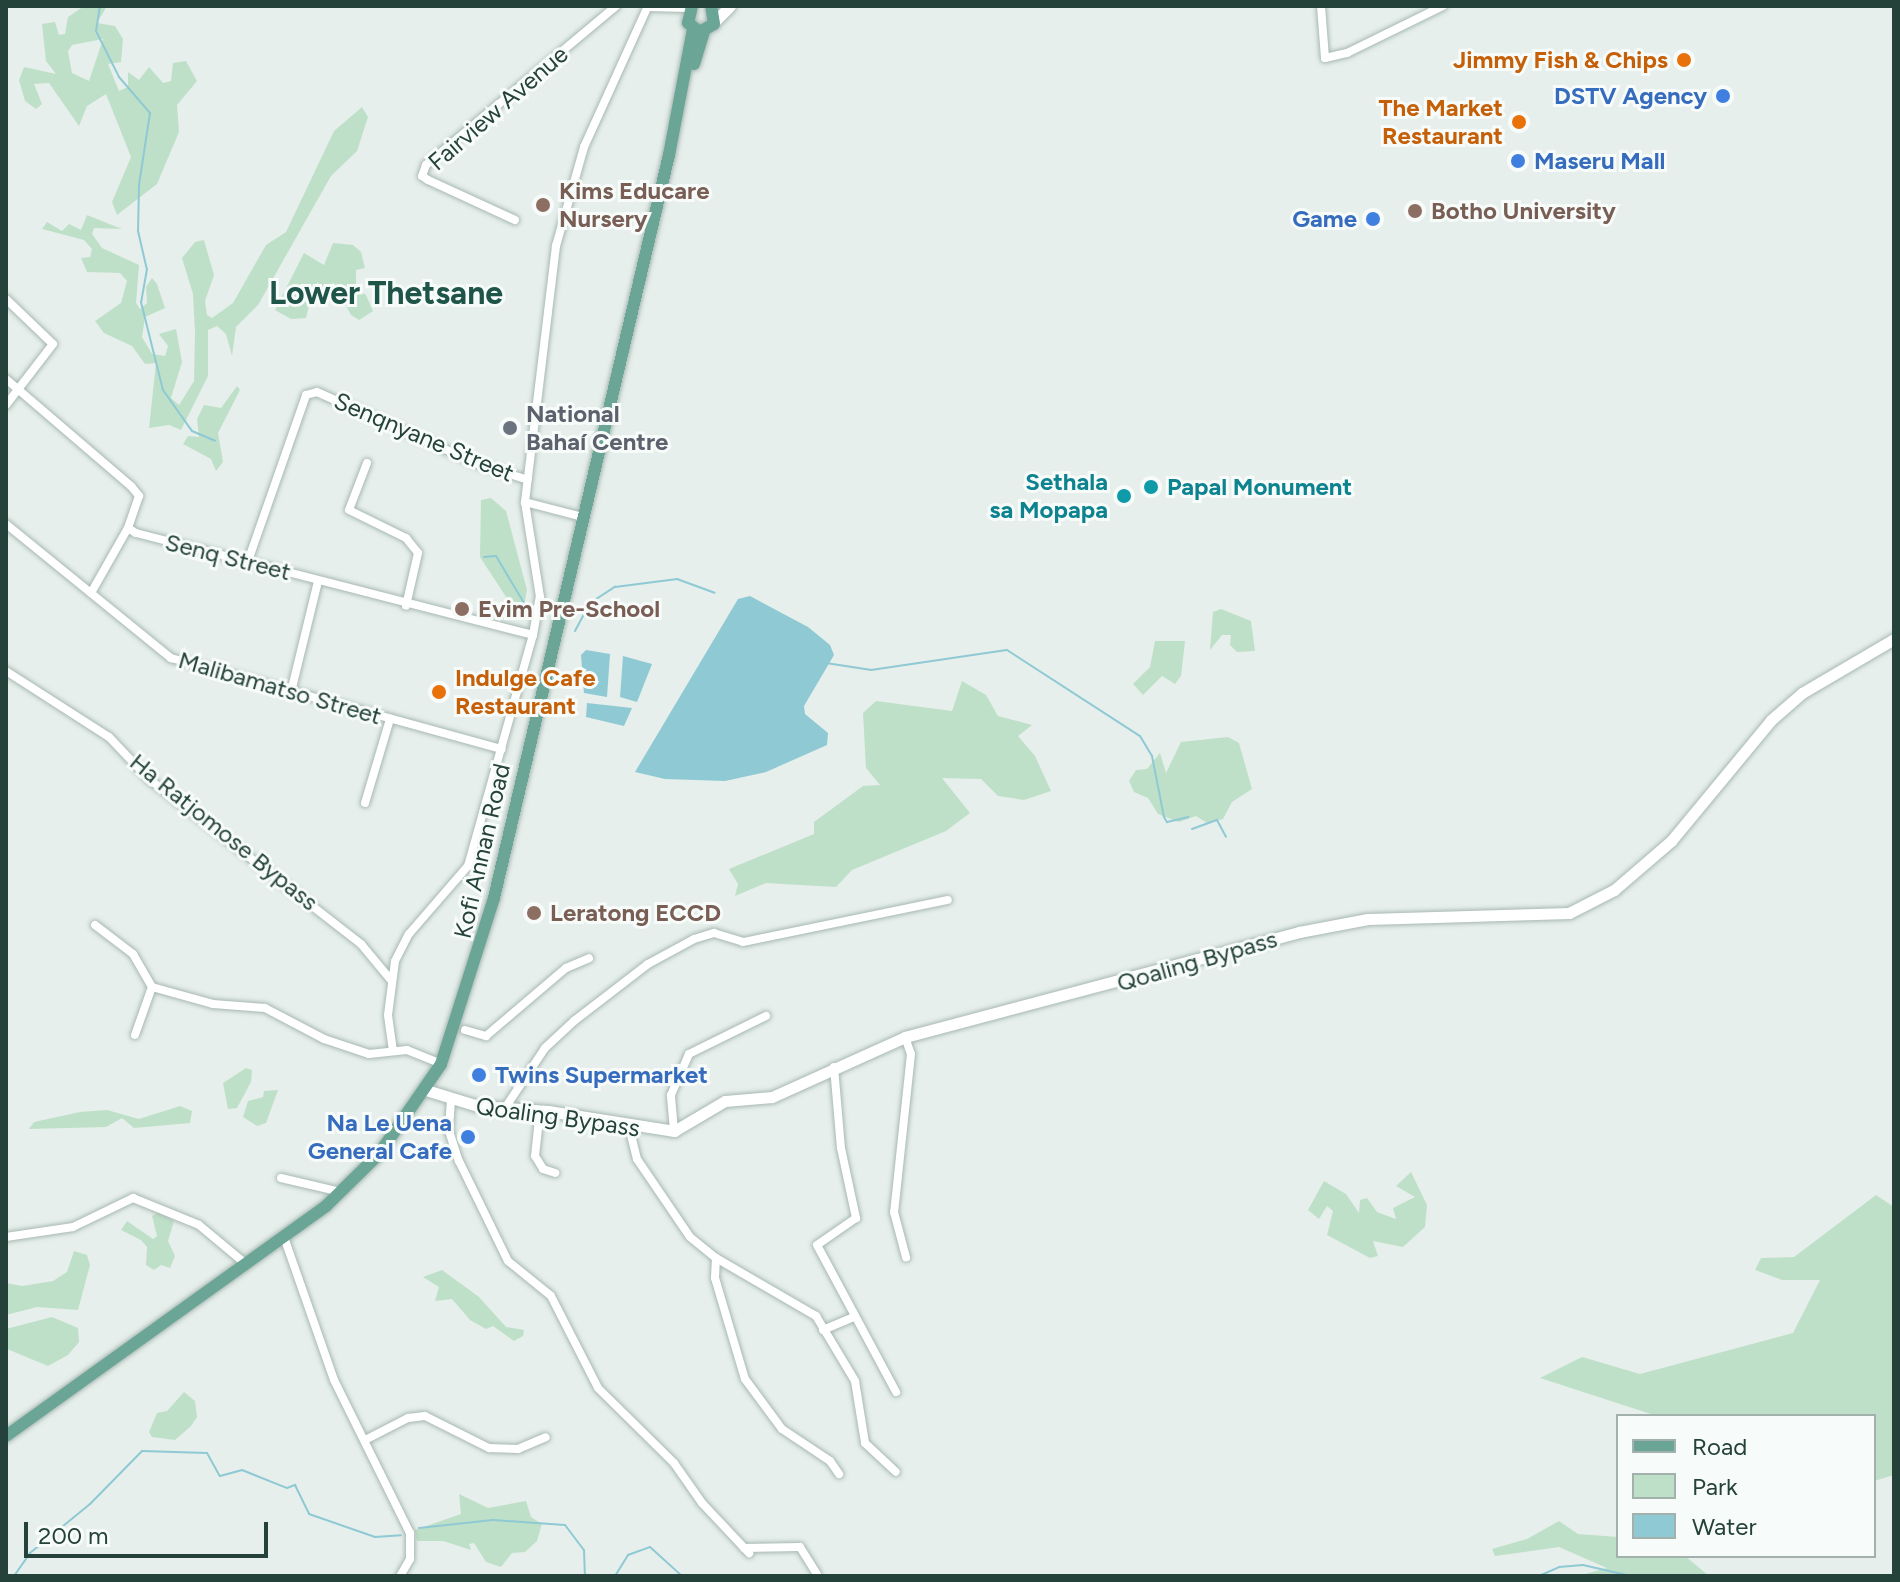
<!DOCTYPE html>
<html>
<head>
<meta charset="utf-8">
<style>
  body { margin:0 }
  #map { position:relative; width:1900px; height:1582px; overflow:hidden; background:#e6efeb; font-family:Figtree,sans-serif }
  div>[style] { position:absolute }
  .green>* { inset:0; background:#bfe0c8 }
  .water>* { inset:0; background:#8ec9d4 }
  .stream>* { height:2px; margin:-1px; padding:0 1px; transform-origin:1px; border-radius:1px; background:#8ec9d4 }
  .roads { filter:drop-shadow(0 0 2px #a8b8b2) drop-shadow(0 0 2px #a8b8b2) }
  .minor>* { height:8px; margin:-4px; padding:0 4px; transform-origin:4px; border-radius:4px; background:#fff }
  .secondary>* { height:11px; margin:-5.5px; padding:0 5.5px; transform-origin:5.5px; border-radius:5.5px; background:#fff }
  .primary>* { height:12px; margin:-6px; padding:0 6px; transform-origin:6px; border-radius:6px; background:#6aa596 }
  .dots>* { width:22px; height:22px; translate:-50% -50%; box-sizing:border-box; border:4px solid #f7fbf9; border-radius:50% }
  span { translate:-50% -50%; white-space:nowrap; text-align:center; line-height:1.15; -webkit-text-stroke:6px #f7fbf9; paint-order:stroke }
  .food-label { font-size:24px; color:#c56008; font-weight:700 }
  .right { translate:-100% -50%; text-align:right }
  .left { translate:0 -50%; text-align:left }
  .shop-label { font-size:24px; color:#366cbe; font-weight:700 }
  .street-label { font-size:24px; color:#24423a }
  .education-label { font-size:24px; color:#785e54; font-weight:700 }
  .worship-label { font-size:24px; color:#5b616d; font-weight:700 }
  .culture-label { font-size:24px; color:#0d838f; font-weight:700 }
  .district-label { font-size:32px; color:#1f5548; font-weight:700 }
  .frame { position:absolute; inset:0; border:8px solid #24423a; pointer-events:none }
  .legend { position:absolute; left:1616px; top:1414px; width:260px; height:144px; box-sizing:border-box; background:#f7fbf9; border:2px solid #a3b1ad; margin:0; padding:10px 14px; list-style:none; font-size:24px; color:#24423a }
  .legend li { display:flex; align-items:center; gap:16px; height:40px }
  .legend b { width:40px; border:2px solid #a3b1ad }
  .scale { position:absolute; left:24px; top:1522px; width:244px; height:36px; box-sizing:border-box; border:4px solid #24423a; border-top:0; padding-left:10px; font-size:24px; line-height:28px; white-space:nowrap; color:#24423a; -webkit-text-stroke:6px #f7fbf9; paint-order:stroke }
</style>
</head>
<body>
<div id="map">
  <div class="green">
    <div style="clip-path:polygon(evenodd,84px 6px,107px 6px,97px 23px,115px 26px,123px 39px,121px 62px,108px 64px,119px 91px,128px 87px,128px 72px,139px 80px,149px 67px,163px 83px,171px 81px,173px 63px,186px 61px,197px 81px,177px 105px,179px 132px,157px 184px,117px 215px,112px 202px,131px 157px,106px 94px,87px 106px,79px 126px,49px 83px,34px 84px,42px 104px,36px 109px,25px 101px,19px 80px,24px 67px,56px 74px,46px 61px,42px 24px,55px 22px,59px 35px,65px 34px,68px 17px,84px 6px,103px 39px,89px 81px,72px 73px,68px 51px,72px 45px,103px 39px)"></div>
    <div style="clip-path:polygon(362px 107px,368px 117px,357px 151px,331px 176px,258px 305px,236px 327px,232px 356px,226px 334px,217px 326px,208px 330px,208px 376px,181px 430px,169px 425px,149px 428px,156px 363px,145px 364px,132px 346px,104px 333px,95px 321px,121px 303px,127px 281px,120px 273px,87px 272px,81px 258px,90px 257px,92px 249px,84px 240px,42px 229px,47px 222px,62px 231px,69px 224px,81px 230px,87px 215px,122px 229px,94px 228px,92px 234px,102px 248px,139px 265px,136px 303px,140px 309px,147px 303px,146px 287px,152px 278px,157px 284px,165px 308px,145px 317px,142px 337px,152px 354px,165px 356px,168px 346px,159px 334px,176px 329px,182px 362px,171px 398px,179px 405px,194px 381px,195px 333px,193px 294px,182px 258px,195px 242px,204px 240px,214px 275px,205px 301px,207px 315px,212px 318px,233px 303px,266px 245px,286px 232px,334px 131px)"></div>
    <div style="clip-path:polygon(333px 243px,353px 245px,361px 252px,365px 268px,356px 270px,356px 288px,366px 295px,373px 311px,359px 320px,351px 315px,334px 283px,312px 292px,306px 318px,291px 319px,275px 310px,304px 253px,324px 265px)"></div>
    <div style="clip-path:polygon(237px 386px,240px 390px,218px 433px,223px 462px,216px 471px,211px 459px,183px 444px,188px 436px,199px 437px,197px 419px,204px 405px,221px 408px)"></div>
    <div style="clip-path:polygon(491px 498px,506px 511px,527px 590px,523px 612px,514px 609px,480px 557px,481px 500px)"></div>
    <div style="clip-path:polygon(1221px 609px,1251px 621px,1255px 651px,1237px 652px,1230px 645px,1231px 635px,1222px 635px,1210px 650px,1213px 612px)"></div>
    <div style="clip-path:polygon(1155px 641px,1185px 641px,1181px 676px,1175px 684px,1162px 676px,1143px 695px,1133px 684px,1150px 667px)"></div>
    <div style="clip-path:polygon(962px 681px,986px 695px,998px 716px,1032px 725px,1018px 736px,1035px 756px,1051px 791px,1024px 800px,998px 796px,981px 779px,942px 778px,970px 813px,946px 831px,852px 870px,836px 887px,766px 883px,735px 896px,738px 884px,729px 869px,814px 834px,814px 822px,863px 786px,880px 785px,866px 768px,863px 713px,876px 701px,952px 711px)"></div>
    <div style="clip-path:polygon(1228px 737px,1239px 743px,1252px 789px,1232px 802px,1223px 819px,1207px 823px,1196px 816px,1179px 822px,1158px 814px,1148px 798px,1134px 792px,1129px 781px,1136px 770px,1147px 769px,1160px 753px,1166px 773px,1181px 742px)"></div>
    <div style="clip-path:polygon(246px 1068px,252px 1070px,251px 1082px,237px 1108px,228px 1109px,223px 1083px)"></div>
    <div style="clip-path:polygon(278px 1090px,266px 1123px,257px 1126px,243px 1117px,248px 1101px,263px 1097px,264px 1091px)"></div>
    <div style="clip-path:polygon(180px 1106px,192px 1111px,190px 1123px,134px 1128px,122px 1118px,106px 1127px,29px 1129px,34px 1122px,80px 1112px,107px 1110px,139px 1119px)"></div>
    <div style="clip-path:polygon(1411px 1172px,1427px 1205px,1425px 1227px,1403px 1247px,1373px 1241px,1378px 1256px,1370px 1258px,1327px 1235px,1333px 1211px,1327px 1206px,1319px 1219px,1308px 1210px,1324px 1181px,1346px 1194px,1359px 1213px,1360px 1200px,1367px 1198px,1377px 1212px,1396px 1219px,1393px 1208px,1415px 1197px,1396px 1186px)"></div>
    <div style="clip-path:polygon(1876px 1195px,1894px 1207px,1894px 1475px,1874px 1481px,1874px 1416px,1657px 1416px,1540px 1378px,1582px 1357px,1640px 1374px,1793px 1333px,1820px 1280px,1782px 1280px,1755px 1270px,1761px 1258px,1794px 1257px)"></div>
    <div style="clip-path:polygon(159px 1212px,174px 1221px,168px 1241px,175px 1256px,170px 1268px,161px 1265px,154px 1270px,146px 1265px,147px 1247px,141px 1240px,121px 1230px,127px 1221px,153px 1239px,157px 1236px,152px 1216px)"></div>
    <div style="clip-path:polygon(74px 1251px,87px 1255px,90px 1265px,78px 1310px,37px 1307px,6px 1315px,6px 1283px,22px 1286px,53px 1281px,67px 1272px)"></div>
    <div style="clip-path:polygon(442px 1270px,479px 1297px,506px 1327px,524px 1330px,523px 1336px,514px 1341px,493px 1326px,486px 1329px,470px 1320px,452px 1299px,435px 1301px,439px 1287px,423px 1277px)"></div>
    <div style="clip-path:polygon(52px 1317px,78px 1328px,79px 1342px,68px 1355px,48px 1366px,7px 1349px,6px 1329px)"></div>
    <div style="clip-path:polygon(184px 1392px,195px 1401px,197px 1417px,191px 1426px,175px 1440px,152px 1437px,149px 1432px,157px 1413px,167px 1411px)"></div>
    <div style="clip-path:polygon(459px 1494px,488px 1508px,526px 1501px,531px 1517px,542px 1524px,537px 1541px,525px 1552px,512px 1553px,501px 1567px,486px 1562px,474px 1543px,469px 1544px,471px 1550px,443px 1541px,417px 1541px,415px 1530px,461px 1514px)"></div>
    <div style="clip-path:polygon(1559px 1521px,1578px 1534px,1618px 1537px,1618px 1556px,1685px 1556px,1709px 1576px,1578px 1576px,1607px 1568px,1559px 1547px,1495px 1556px,1492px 1549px,1527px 1539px)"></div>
  </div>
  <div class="water">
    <div style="clip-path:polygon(750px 596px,808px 627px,830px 645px,834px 655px,804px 706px,805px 714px,828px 733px,827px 745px,766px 772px,725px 781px,665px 779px,635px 772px,738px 599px)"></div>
    <div style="clip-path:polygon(586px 650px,610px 654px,607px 697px,584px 693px,581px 655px)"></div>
    <div style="clip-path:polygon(623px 656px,652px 664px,637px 702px,620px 697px)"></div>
    <div style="clip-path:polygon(587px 703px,632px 708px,624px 726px,586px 717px)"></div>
  </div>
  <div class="stream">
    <div style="left:100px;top:6px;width:25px;rotate:99deg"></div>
    <div style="left:96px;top:31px;width:51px;rotate:63.4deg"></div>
    <div style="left:119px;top:77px;width:48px;rotate:49.3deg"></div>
    <div style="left:150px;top:113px;width:73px;rotate:98.7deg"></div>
    <div style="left:139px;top:185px;width:46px;rotate:91.2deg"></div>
    <div style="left:138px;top:231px;width:39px;rotate:77deg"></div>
    <div style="left:147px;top:269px;width:34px;rotate:100deg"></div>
    <div style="left:141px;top:302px;width:91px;rotate:76deg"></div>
    <div style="left:163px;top:390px;width:50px;rotate:54.7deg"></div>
    <div style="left:192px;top:431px;width:25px;rotate:23deg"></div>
    <div style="left:484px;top:557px;width:12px;rotate:-5deg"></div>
    <div style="left:496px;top:556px;width:72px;rotate:59.2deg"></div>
    <div style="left:575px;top:631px;width:32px;rotate:-62deg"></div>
    <div style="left:590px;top:603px;width:30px;rotate:-33deg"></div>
    <div style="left:615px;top:587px;width:63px;rotate:-7.4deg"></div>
    <div style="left:677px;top:579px;width:40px;rotate:20.2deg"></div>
    <div style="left:826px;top:663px;width:46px;rotate:8.8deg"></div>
    <div style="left:871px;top:670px;width:137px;rotate:-8.4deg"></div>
    <div style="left:1007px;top:650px;width:158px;rotate:32.9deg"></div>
    <div style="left:1140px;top:736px;width:23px;rotate:59deg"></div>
    <div style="left:1152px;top:756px;width:62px;rotate:78.9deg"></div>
    <div style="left:1164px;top:817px;width:6px;rotate:59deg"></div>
    <div style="left:1167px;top:822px;width:22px;rotate:-13deg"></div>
    <div style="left:1192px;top:829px;width:27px;rotate:-20deg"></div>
    <div style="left:1217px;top:820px;width:19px;rotate:62deg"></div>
    <div style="left:419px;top:1528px;width:74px;rotate:-6.2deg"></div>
    <div style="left:493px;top:1520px;width:72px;rotate:4deg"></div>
    <div style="left:565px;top:1525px;width:31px;rotate:53deg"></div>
    <div style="left:584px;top:1550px;width:26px;rotate:88deg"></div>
    <div style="left:14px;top:1576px;width:28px;rotate:-55deg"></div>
    <div style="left:30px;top:1553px;width:77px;rotate:-39.2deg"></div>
    <div style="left:90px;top:1504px;width:74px;rotate:-45.5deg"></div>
    <div style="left:142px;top:1451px;width:65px;rotate:1.8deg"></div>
    <div style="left:207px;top:1453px;width:26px;rotate:61deg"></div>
    <div style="left:220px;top:1476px;width:23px;rotate:-15deg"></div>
    <div style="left:242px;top:1470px;width:48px;rotate:21.8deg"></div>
    <div style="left:287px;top:1488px;width:9px;rotate:-21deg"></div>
    <div style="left:295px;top:1485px;width:32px;rotate:64deg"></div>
    <div style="left:309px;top:1514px;width:70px;rotate:19.2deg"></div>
    <div style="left:375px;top:1537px;width:26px;rotate:-4deg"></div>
    <div style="left:615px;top:1576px;width:25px;rotate:-58deg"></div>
    <div style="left:628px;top:1555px;width:23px;rotate:-20deg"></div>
    <div style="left:650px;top:1547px;width:43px;rotate:42.2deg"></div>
    <div style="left:1539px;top:1576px;width:22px;rotate:-24deg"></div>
    <div style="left:1559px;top:1567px;width:24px;rotate:-5deg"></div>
    <div style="left:1583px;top:1565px;width:49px;rotate:12.9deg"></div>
  </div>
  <div class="roads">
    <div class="minor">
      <div style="left:1321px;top:6px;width:52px;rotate:85.6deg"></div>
      <div style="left:1325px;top:58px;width:23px;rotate:-13deg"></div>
      <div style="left:1347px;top:53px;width:107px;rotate:-26.1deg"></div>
      <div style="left:648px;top:7px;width:41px;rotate:1.4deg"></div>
      <div style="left:515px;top:220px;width:96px;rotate:-155.3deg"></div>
      <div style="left:428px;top:180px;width:7px;rotate:-146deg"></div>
      <div style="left:422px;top:176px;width:12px;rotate:-70deg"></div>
      <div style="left:426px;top:165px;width:248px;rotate:-39.9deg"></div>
      <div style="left:6px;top:299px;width:65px;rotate:43.8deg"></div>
      <div style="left:53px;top:344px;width:77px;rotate:127.6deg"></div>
      <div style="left:6px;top:379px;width:165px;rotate:40.6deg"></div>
      <div style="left:131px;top:486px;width:13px;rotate:51deg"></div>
      <div style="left:139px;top:496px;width:34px;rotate:109deg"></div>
      <div style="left:128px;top:528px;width:9px;rotate:32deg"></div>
      <div style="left:136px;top:533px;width:410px;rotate:14.4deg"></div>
      <div style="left:367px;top:463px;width:50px;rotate:111deg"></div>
      <div style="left:349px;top:510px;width:64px;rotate:26.2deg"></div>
      <div style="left:406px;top:538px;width:19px;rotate:51deg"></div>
      <div style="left:418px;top:553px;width:54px;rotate:102.8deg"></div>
      <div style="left:525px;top:502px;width:60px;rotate:14.5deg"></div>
      <div style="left:6px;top:524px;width:213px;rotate:39.1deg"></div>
      <div style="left:171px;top:658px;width:343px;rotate:15.4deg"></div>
      <div style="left:248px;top:561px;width:176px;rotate:-70.7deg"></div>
      <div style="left:306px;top:395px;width:11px;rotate:-15deg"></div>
      <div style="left:317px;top:392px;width:176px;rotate:24.1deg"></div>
      <div style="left:478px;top:464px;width:52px;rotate:17.7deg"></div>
      <div style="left:91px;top:593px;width:75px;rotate:-60.4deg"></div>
      <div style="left:6px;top:671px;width:122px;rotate:32.7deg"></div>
      <div style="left:109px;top:737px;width:58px;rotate:46.4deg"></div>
      <div style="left:149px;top:779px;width:269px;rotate:37.9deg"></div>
      <div style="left:361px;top:944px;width:47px;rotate:50.2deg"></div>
      <div style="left:291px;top:692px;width:114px;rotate:-76.3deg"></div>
      <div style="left:365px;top:803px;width:88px;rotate:-73.4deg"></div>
      <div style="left:95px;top:925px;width:48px;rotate:37.3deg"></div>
      <div style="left:133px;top:954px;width:38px;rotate:60deg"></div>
      <div style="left:152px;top:987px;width:63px;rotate:15.6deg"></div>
      <div style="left:213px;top:1004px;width:52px;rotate:4.4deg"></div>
      <div style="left:265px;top:1008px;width:67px;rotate:27.7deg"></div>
      <div style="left:324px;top:1039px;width:47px;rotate:18.4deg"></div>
      <div style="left:369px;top:1054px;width:38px;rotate:-6deg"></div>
      <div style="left:407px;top:1050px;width:37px;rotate:22deg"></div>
      <div style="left:465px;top:1030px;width:22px;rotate:16deg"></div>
      <div style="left:486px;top:1036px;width:105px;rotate:-40.4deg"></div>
      <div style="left:566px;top:968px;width:25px;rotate:-23deg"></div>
      <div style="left:135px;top:1035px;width:51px;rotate:-70.5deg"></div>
      <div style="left:905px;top:1037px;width:18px;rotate:71deg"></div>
      <div style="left:911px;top:1054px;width:159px;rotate:96.1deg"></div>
      <div style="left:894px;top:1212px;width:47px;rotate:75.1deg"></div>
      <div style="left:393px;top:1051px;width:36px;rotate:-98deg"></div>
      <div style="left:388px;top:1015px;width:54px;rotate:-82.6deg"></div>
      <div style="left:395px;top:961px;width:30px;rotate:-63deg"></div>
      <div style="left:409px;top:934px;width:90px;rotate:-49.1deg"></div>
      <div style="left:468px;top:866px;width:240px;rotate:-74.3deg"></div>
      <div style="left:533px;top:635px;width:39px;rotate:-80deg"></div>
      <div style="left:540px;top:597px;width:96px;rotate:-99deg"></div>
      <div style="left:525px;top:502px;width:258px;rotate:-83.1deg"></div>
      <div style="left:556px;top:246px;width:103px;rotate:-74.2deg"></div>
      <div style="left:584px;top:147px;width:155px;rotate:-65.6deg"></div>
      <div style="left:834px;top:1067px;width:81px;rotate:85.1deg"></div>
      <div style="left:841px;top:1148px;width:72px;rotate:77.9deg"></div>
      <div style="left:856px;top:1218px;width:47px;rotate:145.3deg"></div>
      <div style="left:817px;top:1245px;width:167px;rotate:61.7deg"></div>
      <div style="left:451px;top:1100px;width:31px;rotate:94deg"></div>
      <div style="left:449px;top:1131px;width:32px;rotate:72deg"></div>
      <div style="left:459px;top:1161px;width:111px;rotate:63.9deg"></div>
      <div style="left:508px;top:1261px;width:55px;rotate:39.1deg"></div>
      <div style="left:551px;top:1296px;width:103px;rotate:62.9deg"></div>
      <div style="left:598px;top:1388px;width:107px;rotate:44.6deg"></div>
      <div style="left:674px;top:1463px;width:49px;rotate:55deg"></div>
      <div style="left:702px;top:1503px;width:69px;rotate:46.8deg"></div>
      <div style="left:505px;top:1108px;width:72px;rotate:-56.3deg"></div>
      <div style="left:545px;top:1048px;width:40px;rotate:-43deg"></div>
      <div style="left:574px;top:1021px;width:93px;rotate:-37.6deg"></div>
      <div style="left:648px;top:964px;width:52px;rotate:-28.5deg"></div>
      <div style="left:694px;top:939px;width:21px;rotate:-17deg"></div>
      <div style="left:714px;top:933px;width:30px;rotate:17deg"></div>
      <div style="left:743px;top:942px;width:209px;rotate:-11.6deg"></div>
      <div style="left:540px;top:1110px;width:46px;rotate:96.2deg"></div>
      <div style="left:535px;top:1156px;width:15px;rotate:58deg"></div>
      <div style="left:543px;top:1169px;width:13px;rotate:18deg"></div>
      <div style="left:629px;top:1127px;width:33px;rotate:76deg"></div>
      <div style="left:637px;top:1159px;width:94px;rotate:55.8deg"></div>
      <div style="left:690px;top:1237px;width:33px;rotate:39deg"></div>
      <div style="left:716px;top:1258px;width:116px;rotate:30.1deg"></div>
      <div style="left:816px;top:1316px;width:76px;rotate:59deg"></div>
      <div style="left:855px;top:1381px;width:63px;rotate:80.8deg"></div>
      <div style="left:865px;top:1443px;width:42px;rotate:43.1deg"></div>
      <div style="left:674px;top:1131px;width:36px;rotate:-95deg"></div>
      <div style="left:671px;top:1095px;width:45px;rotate:-66.3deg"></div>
      <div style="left:689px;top:1054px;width:86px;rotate:-26.3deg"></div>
      <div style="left:281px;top:1178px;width:62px;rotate:13.1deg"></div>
      <div style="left:6px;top:1237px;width:68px;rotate:-8.5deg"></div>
      <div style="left:73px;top:1227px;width:67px;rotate:-25.8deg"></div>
      <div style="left:133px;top:1198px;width:71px;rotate:22.2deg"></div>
      <div style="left:199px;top:1225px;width:62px;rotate:39.8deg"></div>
      <div style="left:285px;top:1240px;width:148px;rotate:70.7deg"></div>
      <div style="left:334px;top:1380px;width:171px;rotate:63.6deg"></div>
      <div style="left:410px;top:1533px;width:26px;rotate:90deg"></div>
      <div style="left:410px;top:1559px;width:20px;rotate:120deg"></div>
      <div style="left:716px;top:1258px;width:20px;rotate:93deg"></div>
      <div style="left:715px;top:1278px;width:105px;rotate:73.5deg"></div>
      <div style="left:745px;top:1379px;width:62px;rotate:53.5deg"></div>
      <div style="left:782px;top:1429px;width:58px;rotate:33.7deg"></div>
      <div style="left:830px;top:1461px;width:16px;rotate:55deg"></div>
      <div style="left:823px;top:1330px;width:34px;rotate:-23deg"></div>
      <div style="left:367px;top:1439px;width:46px;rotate:-27.1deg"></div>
      <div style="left:408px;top:1418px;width:17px;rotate:-7deg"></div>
      <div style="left:425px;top:1416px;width:72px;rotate:26.6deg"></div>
      <div style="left:489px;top:1448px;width:29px;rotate:2deg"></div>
      <div style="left:518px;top:1449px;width:30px;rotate:-23deg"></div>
      <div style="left:744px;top:1548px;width:56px;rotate:-1deg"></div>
      <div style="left:800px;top:1547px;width:32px;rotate:58deg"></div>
    </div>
    <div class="secondary">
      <div style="left:716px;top:20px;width:20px;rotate:-45deg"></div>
      <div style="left:426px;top:1090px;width:54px;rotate:17.1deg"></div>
      <div style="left:478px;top:1106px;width:70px;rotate:4.1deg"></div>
      <div style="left:548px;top:1111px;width:128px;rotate:9deg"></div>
      <div style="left:674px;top:1131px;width:59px;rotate:-30.5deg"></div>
      <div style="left:725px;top:1101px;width:47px;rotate:-4.9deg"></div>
      <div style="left:772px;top:1097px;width:146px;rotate:-24.3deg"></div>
      <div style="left:905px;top:1037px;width:408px;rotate:-14.9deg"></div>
      <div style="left:1299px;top:932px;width:70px;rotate:-10.7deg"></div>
      <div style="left:1368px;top:919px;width:201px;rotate:-1.7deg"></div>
      <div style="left:1569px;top:913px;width:51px;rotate:-27.1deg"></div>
      <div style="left:1614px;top:890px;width:75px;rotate:-40.7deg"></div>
      <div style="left:1671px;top:841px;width:157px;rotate:-50.4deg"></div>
      <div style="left:1771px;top:720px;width:41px;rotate:-41.1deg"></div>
      <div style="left:1802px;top:693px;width:107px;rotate:-30.4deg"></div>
    </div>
    <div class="primary">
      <div style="left:692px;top:6px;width:17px;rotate:103deg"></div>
      <div style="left:688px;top:23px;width:15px;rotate:37deg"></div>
      <div style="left:700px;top:32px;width:16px;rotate:-30deg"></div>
      <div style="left:714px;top:24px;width:18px;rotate:-99deg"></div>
      <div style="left:694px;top:64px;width:34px;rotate:-73deg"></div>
      <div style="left:6px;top:1436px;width:394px;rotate:-35.7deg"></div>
      <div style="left:326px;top:1206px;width:74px;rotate:-44.5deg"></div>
      <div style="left:379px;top:1154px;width:109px;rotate:-55.4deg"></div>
      <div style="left:441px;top:1064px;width:174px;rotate:-72.3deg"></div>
      <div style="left:494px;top:898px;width:763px;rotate:-76.75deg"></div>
      <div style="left:669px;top:155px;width:128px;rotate:-79.2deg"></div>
    </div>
  </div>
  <div class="dots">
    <div style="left:1684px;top:60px;background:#e8710a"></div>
    <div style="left:1723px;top:96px;background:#3f7fe0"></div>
    <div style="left:1519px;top:122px;background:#e8710a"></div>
    <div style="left:1518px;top:161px;background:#3f7fe0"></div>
    <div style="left:543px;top:205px;background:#8d6e63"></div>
    <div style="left:1415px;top:211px;background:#8d6e63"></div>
    <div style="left:1373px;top:219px;background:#3f7fe0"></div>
    <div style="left:510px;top:428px;background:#6b7280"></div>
    <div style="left:1151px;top:487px;background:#0f9aa8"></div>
    <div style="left:1124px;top:496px;background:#0f9aa8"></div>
    <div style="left:462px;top:609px;background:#8d6e63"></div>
    <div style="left:439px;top:692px;background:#e8710a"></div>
    <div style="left:534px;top:913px;background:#8d6e63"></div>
    <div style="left:479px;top:1075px;background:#3f7fe0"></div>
    <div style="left:468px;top:1137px;background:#3f7fe0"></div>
  </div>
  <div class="food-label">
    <span class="right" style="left:1668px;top:60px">Jimmy Fish &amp; Chips</span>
    <span class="right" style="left:1503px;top:122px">The Market<br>Restaurant</span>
    <span class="left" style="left:455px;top:692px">Indulge Cafe<br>Restaurant</span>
  </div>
  <div class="shop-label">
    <span class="right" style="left:1707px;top:96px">DSTV Agency</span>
    <span class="left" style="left:1534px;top:161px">Maseru Mall</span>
    <span class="right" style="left:1357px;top:219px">Game</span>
    <span class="left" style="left:495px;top:1075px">Twins Supermarket</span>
    <span class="right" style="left:452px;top:1137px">Na Le Uena<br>General Cafe</span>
  </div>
  <div class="street-label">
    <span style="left:498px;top:108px;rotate:-41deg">Fairview Avenue</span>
    <span style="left:424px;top:437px;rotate:23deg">Senqnyane Street</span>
    <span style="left:228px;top:557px;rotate:14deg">Senq Street</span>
    <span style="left:280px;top:688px;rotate:16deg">Malibamatso Street</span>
    <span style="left:224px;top:832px;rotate:39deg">Ha Ratjomose Bypass</span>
    <span style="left:482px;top:851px;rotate:-77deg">Kofi Annan Road</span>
    <span style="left:1197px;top:961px;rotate:-16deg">Qoaling Bypass</span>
    <span style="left:558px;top:1117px;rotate:8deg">Qoaling Bypass</span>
  </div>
  <div class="education-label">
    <span class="left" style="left:559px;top:205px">Kims Educare<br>Nursery</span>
    <span class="left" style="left:1431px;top:211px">Botho University</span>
    <span class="left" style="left:478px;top:609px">Evim Pre-School</span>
    <span class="left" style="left:550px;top:913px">Leratong ECCD</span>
  </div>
  <div class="worship-label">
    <span class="left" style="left:526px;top:428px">National<br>Bahaí Centre</span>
  </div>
  <div class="culture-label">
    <span class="right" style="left:1108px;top:496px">Sethala<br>sa Mopapa</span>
    <span class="left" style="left:1167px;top:487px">Papal Monument</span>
  </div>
  <div class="district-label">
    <span style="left:386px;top:293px">Lower Thetsane</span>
  </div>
  <div class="frame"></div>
  <ul class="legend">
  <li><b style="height:10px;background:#6aa596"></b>Road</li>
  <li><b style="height:22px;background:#bfe0c8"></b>Park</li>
  <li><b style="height:22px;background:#8ec9d4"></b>Water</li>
  </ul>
  <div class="scale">200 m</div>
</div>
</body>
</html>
